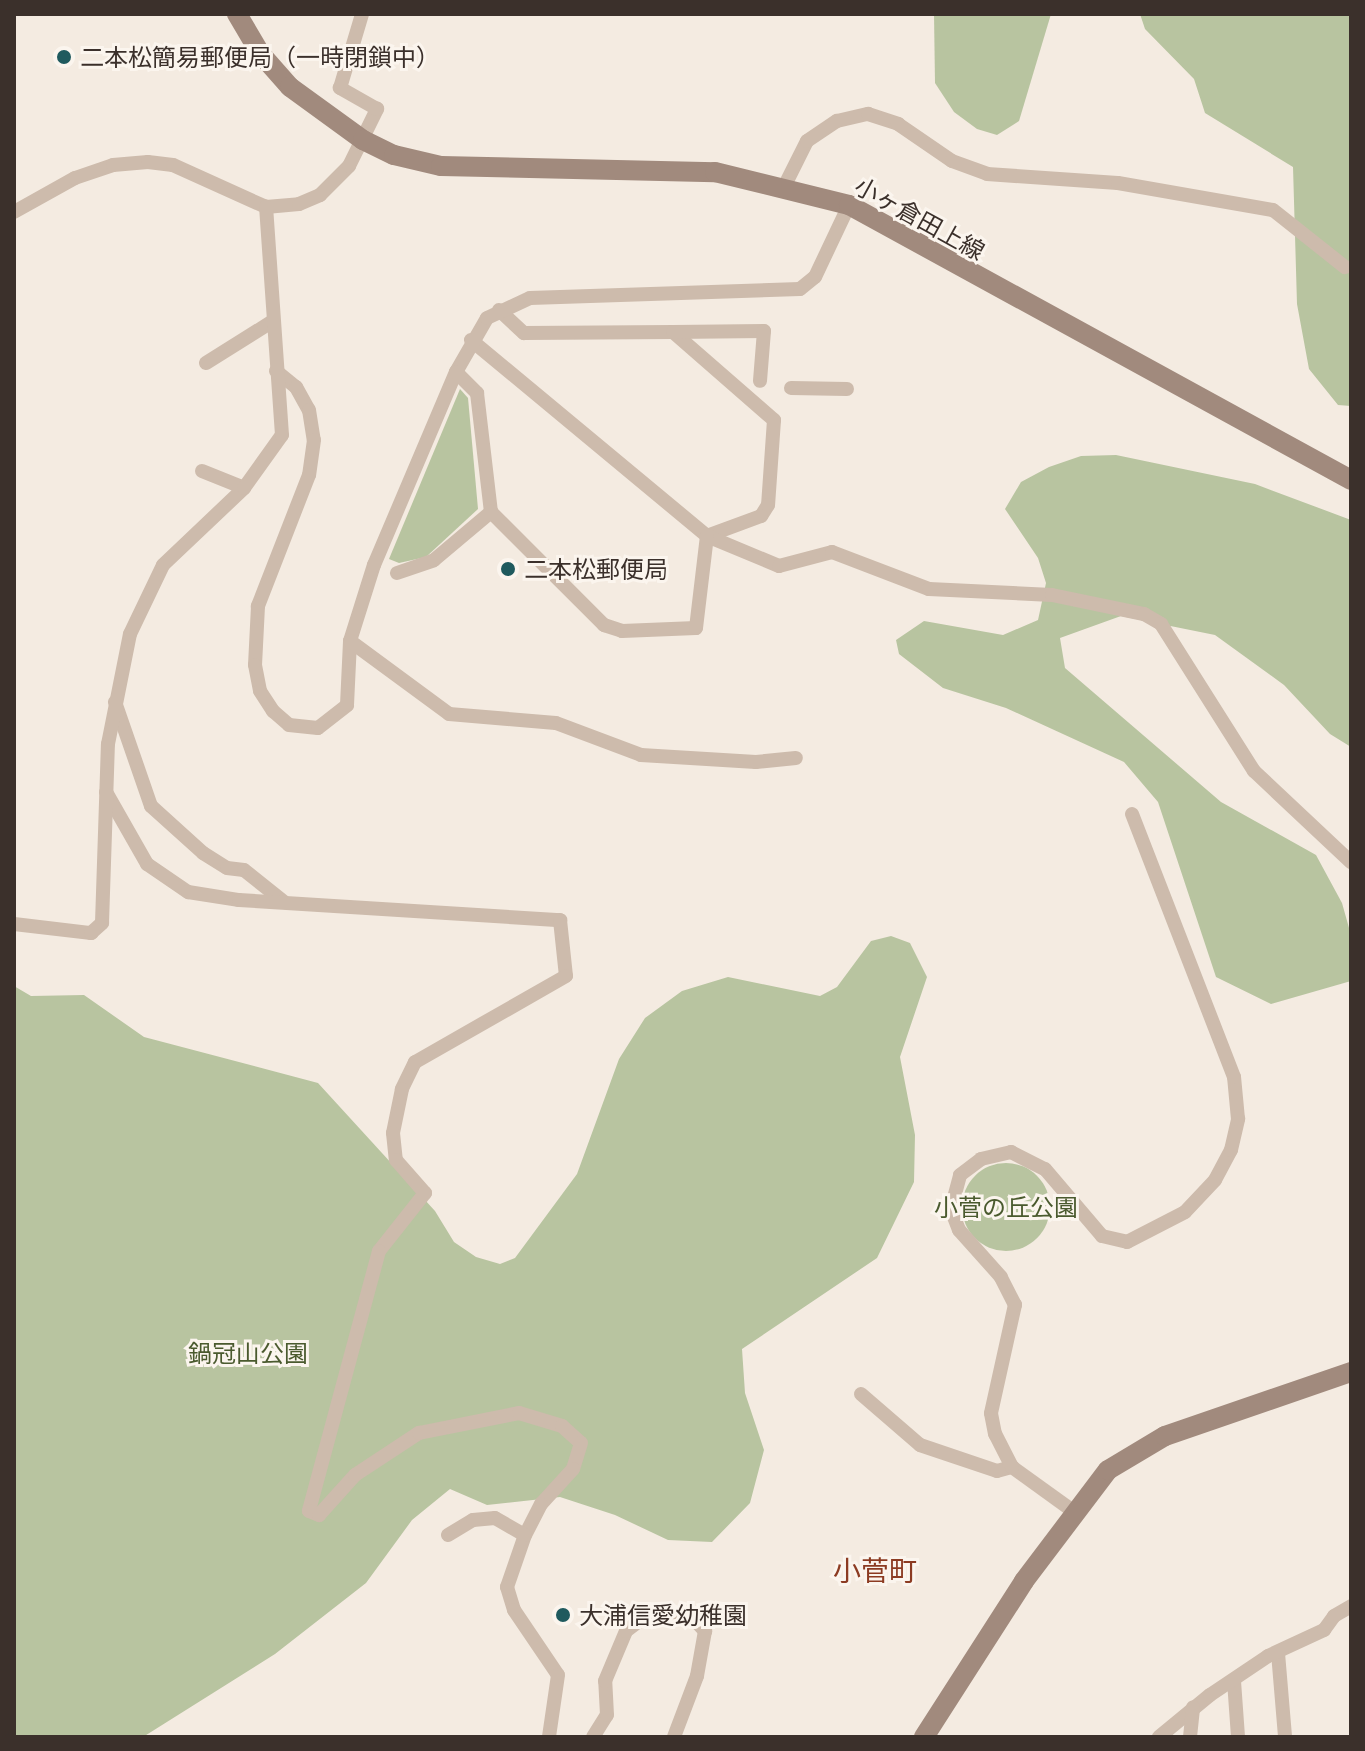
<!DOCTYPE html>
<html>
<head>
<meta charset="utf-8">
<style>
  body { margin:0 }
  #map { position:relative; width:1365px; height:1751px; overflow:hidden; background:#f4ebe1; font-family:"Noto Sans","Noto Sans JP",sans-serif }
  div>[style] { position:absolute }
  .green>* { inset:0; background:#b8c4a0 }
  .round { border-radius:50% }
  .street>* { height:14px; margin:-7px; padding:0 7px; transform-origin:7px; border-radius:7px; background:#cdbbac }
  .secondary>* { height:20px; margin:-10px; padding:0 10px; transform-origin:10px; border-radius:10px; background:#a18a7d }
  .dots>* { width:22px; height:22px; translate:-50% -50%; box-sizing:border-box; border:4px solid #fbf5ee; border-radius:50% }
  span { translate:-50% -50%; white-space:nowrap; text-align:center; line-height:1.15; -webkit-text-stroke:6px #fbf5ee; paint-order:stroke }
  .poi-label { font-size:24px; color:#3b302b }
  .left { translate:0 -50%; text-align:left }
  .street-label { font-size:24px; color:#3b302b }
  .park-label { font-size:24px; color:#4a5a2e }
  .quarter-label { font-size:28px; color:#8c3b22 }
  .frame { position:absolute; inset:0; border:16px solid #3b302b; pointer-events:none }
</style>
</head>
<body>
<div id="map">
  <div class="green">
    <div style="clip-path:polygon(934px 14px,1051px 14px,1019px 121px,997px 135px,977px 129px,954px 112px,935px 83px)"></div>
    <div style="clip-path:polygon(1140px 14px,1351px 14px,1351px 406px,1338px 405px,1309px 369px,1297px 304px,1293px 167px,1205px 113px,1194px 79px,1145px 29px)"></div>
    <div style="clip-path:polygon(460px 389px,468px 398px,478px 509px,426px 557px,399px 563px,389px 559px)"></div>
    <div style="clip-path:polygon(1116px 455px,1255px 484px,1351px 520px,1351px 747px,1330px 734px,1284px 685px,1215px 635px,1121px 616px,1060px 638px,1065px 668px,1221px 802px,1316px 855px,1342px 903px,1351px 935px,1351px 981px,1271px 1004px,1216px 977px,1158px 802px,1124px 762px,1006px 708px,943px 688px,899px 654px,896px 640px,924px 621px,1003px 635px,1038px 620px,1046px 583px,1038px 558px,1005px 509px,1021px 482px,1049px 467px,1081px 456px)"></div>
    <div style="clip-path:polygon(891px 936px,910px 943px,927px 977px,900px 1057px,915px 1135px,914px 1182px,877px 1258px,742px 1349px,745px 1393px,764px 1450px,750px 1503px,712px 1542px,668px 1540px,615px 1515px,560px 1497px,487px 1505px,450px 1489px,412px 1520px,366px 1583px,275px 1654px,143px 1737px,14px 1737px,14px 986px,31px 996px,84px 995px,144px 1037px,318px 1083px,435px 1211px,454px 1242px,476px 1257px,500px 1264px,515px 1258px,577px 1174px,619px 1059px,645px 1018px,682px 991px,728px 977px,820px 996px,837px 987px,871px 941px)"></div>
    <div class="round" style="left:962px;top:1163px;width:88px;height:88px"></div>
  </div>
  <div class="street">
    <div style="left:785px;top:185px;width:49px;rotate:-63.4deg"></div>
    <div style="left:807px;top:141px;width:36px;rotate:-34deg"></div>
    <div style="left:837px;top:121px;width:32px;rotate:-13deg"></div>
    <div style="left:868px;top:114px;width:32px;rotate:18deg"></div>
    <div style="left:898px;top:124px;width:65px;rotate:34.4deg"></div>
    <div style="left:952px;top:161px;width:37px;rotate:20deg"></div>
    <div style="left:987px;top:174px;width:131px;rotate:3.9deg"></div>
    <div style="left:1118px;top:183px;width:157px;rotate:9.9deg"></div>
    <div style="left:1273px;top:210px;width:92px;rotate:38.4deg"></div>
    <div style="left:14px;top:212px;width:70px;rotate:-29.1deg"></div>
    <div style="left:75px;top:178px;width:40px;rotate:-18.9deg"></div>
    <div style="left:113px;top:165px;width:35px;rotate:-5deg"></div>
    <div style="left:148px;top:162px;width:25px;rotate:7deg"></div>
    <div style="left:173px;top:165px;width:102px;rotate:24.3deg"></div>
    <div style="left:266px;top:207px;width:33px;rotate:-5deg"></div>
    <div style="left:299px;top:204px;width:23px;rotate:-23deg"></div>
    <div style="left:320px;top:195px;width:41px;rotate:-45deg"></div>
    <div style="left:349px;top:166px;width:64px;rotate:-63.8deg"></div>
    <div style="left:377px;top:109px;width:43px;rotate:-150.4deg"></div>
    <div style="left:340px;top:88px;width:77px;rotate:-73.4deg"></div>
    <div style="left:499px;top:310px;width:34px;rotate:43deg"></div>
    <div style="left:524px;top:333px;width:149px;rotate:-0.4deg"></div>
    <div style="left:673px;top:332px;width:134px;rotate:41.1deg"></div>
    <div style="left:774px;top:420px;width:85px;rotate:94deg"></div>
    <div style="left:768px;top:505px;width:13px;rotate:122deg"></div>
    <div style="left:761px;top:516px;width:58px;rotate:159.7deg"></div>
    <div style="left:673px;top:332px;width:91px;rotate:-0.6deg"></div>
    <div style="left:764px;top:331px;width:50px;rotate:94.6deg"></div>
    <div style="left:471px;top:340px;width:307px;rotate:39.7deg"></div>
    <div style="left:707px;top:536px;width:78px;rotate:22.6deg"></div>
    <div style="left:779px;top:566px;width:55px;rotate:-14.8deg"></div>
    <div style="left:832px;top:552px;width:104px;rotate:20.9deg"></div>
    <div style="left:929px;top:589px;width:123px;rotate:2.8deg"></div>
    <div style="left:1052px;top:595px;width:94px;rotate:11.7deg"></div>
    <div style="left:1144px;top:614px;width:20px;rotate:30deg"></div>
    <div style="left:1161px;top:624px;width:174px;rotate:57.7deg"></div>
    <div style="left:1254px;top:771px;width:133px;rotate:43.2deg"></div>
    <div style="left:206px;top:363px;width:79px;rotate:-32.1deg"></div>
    <div style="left:276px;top:371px;width:26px;rotate:39deg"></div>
    <div style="left:296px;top:387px;width:26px;rotate:61deg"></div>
    <div style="left:309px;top:410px;width:30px;rotate:81deg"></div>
    <div style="left:314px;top:440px;width:35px;rotate:98deg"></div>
    <div style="left:309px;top:475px;width:141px;rotate:111.3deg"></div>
    <div style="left:258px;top:606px;width:59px;rotate:92.9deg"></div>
    <div style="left:255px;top:665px;width:26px;rotate:79deg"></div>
    <div style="left:260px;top:691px;width:24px;rotate:57deg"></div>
    <div style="left:273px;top:711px;width:21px;rotate:41deg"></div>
    <div style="left:289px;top:725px;width:29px;rotate:6deg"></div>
    <div style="left:318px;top:728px;width:37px;rotate:-38deg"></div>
    <div style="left:347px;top:705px;width:64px;rotate:-87.3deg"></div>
    <div style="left:350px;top:641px;width:80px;rotate:-72.5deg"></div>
    <div style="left:374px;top:565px;width:210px;rotate:-67deg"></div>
    <div style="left:456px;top:372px;width:62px;rotate:-60.1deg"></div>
    <div style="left:487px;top:318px;width:47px;rotate:-24.9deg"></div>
    <div style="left:530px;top:298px;width:270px;rotate:-1.9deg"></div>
    <div style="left:800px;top:289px;width:19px;rotate:-39deg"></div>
    <div style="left:815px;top:277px;width:80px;rotate:-64.7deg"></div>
    <div style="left:456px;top:372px;width:30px;rotate:45deg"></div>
    <div style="left:477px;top:393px;width:120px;rotate:83.3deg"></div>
    <div style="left:491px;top:512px;width:160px;rotate:45deg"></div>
    <div style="left:604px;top:625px;width:19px;rotate:18deg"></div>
    <div style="left:622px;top:631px;width:74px;rotate:-2.3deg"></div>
    <div style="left:696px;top:628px;width:93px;rotate:-83.2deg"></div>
    <div style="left:791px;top:388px;width:56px;rotate:1deg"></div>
    <div style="left:202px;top:471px;width:45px;rotate:22deg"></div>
    <div style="left:397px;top:573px;width:39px;rotate:-19deg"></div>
    <div style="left:434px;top:560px;width:75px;rotate:-40.1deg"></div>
    <div style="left:350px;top:641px;width:123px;rotate:36.4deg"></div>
    <div style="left:449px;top:714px;width:107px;rotate:4.8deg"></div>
    <div style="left:556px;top:723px;width:91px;rotate:20.6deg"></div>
    <div style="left:641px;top:755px;width:115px;rotate:3.5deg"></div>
    <div style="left:756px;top:762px;width:40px;rotate:-5.7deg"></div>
    <div style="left:115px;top:702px;width:110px;rotate:70.9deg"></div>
    <div style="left:151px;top:806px;width:70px;rotate:42.1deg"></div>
    <div style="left:203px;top:853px;width:28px;rotate:32deg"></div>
    <div style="left:227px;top:868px;width:17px;rotate:7deg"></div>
    <div style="left:244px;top:870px;width:50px;rotate:38.5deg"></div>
    <div style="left:106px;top:792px;width:83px;rotate:60.3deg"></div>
    <div style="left:147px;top:864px;width:50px;rotate:34.3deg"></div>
    <div style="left:188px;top:892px;width:52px;rotate:8.9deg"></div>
    <div style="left:239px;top:900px;width:322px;rotate:3.6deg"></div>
    <div style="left:560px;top:920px;width:56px;rotate:83.9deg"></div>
    <div style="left:566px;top:976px;width:174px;rotate:150.3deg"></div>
    <div style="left:415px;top:1062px;width:30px;rotate:116deg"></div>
    <div style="left:402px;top:1089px;width:45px;rotate:101.6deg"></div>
    <div style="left:393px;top:1133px;width:27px;rotate:84deg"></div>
    <div style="left:396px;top:1160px;width:44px;rotate:48.7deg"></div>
    <div style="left:425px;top:1193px;width:74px;rotate:128.4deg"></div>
    <div style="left:379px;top:1251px;width:269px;rotate:105.1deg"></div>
    <div style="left:309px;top:1511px;width:11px;rotate:22deg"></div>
    <div style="left:319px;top:1515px;width:54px;rotate:-48deg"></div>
    <div style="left:355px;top:1475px;width:77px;rotate:-33.3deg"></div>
    <div style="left:419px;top:1433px;width:102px;rotate:-11.3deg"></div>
    <div style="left:519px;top:1413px;width:45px;rotate:16.8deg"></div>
    <div style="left:562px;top:1426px;width:25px;rotate:42deg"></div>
    <div style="left:581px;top:1443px;width:27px;rotate:107deg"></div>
    <div style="left:573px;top:1469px;width:47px;rotate:132.4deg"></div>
    <div style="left:541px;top:1504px;width:35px;rotate:117deg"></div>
    <div style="left:525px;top:1535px;width:55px;rotate:109.1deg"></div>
    <div style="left:507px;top:1587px;width:24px;rotate:73deg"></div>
    <div style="left:514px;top:1610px;width:78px;rotate:55.9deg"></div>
    <div style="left:558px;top:1675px;width:63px;rotate:98.3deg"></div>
    <div style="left:14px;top:924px;width:78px;rotate:6.7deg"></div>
    <div style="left:91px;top:933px;width:15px;rotate:-42deg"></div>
    <div style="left:102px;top:923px;width:179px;rotate:-88.1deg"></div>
    <div style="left:108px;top:744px;width:112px;rotate:-78.7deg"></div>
    <div style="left:130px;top:634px;width:76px;rotate:-64.4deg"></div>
    <div style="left:163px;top:565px;width:112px;rotate:-43.5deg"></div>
    <div style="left:244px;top:488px;width:65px;rotate:-54.4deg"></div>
    <div style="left:282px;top:435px;width:229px;rotate:-94deg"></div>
    <div style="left:861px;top:1394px;width:78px;rotate:40.8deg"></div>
    <div style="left:920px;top:1445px;width:81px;rotate:18.7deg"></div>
    <div style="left:997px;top:1471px;width:16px;rotate:-15deg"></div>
    <div style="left:1073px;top:1511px;width:75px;rotate:-144.2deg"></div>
    <div style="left:1012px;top:1467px;width:37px;rotate:-117deg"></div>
    <div style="left:995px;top:1434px;width:21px;rotate:-101deg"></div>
    <div style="left:991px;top:1413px;width:111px;rotate:-77.5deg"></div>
    <div style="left:1015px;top:1305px;width:31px;rotate:-117deg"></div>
    <div style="left:1001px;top:1277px;width:63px;rotate:-131.8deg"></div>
    <div style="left:959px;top:1230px;width:22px;rotate:-111deg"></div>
    <div style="left:951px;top:1209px;width:35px;rotate:-75deg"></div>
    <div style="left:960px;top:1175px;width:26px;rotate:-37deg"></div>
    <div style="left:981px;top:1159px;width:31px;rotate:-13deg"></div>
    <div style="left:1011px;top:1152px;width:38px;rotate:27deg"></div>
    <div style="left:1045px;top:1169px;width:88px;rotate:49.6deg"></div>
    <div style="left:1102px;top:1236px;width:26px;rotate:13deg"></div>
    <div style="left:1127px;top:1242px;width:65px;rotate:-27.3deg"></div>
    <div style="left:1185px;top:1212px;width:44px;rotate:-46.8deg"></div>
    <div style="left:1215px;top:1180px;width:34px;rotate:-62deg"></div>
    <div style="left:1231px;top:1150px;width:32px;rotate:-77deg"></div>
    <div style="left:1238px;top:1119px;width:42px;rotate:-95.4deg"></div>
    <div style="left:1234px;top:1077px;width:282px;rotate:-111.2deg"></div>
    <div style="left:448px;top:1535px;width:29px;rotate:-31deg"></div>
    <div style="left:473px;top:1520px;width:22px;rotate:-5deg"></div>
    <div style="left:495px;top:1518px;width:34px;rotate:30deg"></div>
    <div style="left:1278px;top:1653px;width:84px;rotate:85.2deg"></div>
    <div style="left:1234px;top:1681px;width:56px;rotate:85.9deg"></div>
    <div style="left:593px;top:1737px;width:26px;rotate:-58deg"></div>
    <div style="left:607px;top:1715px;width:34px;rotate:-93deg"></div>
    <div style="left:605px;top:1681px;width:54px;rotate:-67.2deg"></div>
    <div style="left:626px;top:1631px;width:25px;rotate:-37deg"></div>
    <div style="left:646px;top:1616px;width:24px;rotate:-9deg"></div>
    <div style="left:670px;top:1612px;width:21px;rotate:11deg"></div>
    <div style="left:691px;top:1616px;width:21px;rotate:47deg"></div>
    <div style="left:705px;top:1631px;width:46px;rotate:100.1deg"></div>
    <div style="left:697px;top:1676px;width:65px;rotate:110.7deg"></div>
    <div style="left:1159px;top:1737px;width:66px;rotate:-39.5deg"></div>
    <div style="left:1210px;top:1695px;width:70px;rotate:-33.9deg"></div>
    <div style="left:1268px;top:1656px;width:62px;rotate:-24.9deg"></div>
    <div style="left:1324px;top:1630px;width:17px;rotate:-54deg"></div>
    <div style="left:1334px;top:1616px;width:20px;rotate:-30deg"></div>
    <div style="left:1190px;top:1737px;width:30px;rotate:-84deg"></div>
  </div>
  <div class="secondary">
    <div style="left:237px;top:14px;width:45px;rotate:59.5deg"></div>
    <div style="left:260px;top:53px;width:45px;rotate:48.6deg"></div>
    <div style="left:290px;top:87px;width:90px;rotate:36deg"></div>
    <div style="left:363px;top:140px;width:34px;rotate:26deg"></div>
    <div style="left:394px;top:155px;width:48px;rotate:13.2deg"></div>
    <div style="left:441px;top:166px;width:274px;rotate:1.3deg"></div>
    <div style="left:715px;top:172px;width:138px;rotate:13.8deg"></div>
    <div style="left:849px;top:205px;width:572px;rotate:28.71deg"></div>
    <div style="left:924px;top:1737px;width:185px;rotate:-57.3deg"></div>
    <div style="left:1024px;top:1581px;width:139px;rotate:-52.9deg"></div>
    <div style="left:1108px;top:1470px;width:66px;rotate:-30.8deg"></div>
    <div style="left:1165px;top:1436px;width:197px;rotate:-19deg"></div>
  </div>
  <div class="dots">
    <div style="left:64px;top:57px;background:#1f5a5e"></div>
    <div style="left:508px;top:569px;background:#1f5a5e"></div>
    <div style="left:563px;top:1615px;background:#1f5a5e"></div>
  </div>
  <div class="poi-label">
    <span class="left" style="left:80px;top:57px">二本松簡易郵便局（一時閉鎖中）</span>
    <span class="left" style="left:524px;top:569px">二本松郵便局</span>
    <span class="left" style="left:579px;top:1615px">大浦信愛幼稚園</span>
  </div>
  <div class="street-label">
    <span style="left:920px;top:218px;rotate:29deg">小ヶ倉田上線</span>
  </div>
  <div class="park-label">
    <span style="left:1006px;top:1207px">小菅の丘公園</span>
    <span style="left:248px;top:1353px">鍋冠山公園</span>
  </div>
  <div class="quarter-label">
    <span style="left:875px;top:1570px">小菅町</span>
  </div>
  <div class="frame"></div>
</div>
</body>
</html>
